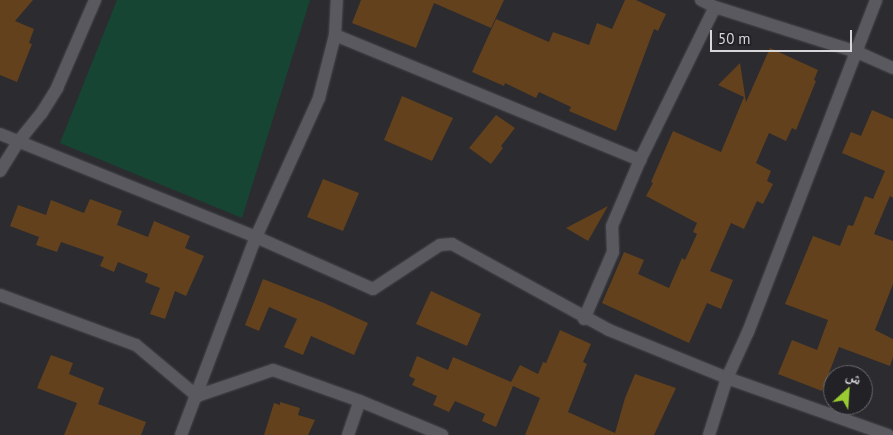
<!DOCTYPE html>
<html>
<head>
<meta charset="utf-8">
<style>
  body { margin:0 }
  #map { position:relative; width:893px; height:435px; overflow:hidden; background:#2b2b30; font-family:"PT Sans","Noto Naskh Arabic",sans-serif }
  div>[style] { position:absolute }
  .green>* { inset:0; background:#164633 }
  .building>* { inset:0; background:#63411c }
  .roads { filter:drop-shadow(0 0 1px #46474a) drop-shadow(0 0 1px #46474a) }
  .minor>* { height:12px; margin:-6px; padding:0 6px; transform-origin:6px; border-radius:6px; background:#59595f }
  span { translate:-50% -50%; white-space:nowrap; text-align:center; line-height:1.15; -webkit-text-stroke:4px #212126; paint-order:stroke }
  .north { position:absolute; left:823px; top:365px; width:50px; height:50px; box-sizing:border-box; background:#212126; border:1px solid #6a6a6e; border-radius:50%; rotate:26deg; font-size:14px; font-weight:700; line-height:20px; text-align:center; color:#d7d7da }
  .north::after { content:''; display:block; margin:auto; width:18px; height:22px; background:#9bcb32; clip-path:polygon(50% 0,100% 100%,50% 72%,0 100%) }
  .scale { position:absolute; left:710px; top:30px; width:142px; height:22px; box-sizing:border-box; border:2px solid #d7d7da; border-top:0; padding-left:6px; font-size:15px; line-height:18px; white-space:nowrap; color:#d7d7da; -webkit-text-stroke:4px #212126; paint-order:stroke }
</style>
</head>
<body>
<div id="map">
  <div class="green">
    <div style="clip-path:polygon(117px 0,310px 0,242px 218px,60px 143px)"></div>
  </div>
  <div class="building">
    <div style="clip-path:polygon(0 0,33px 0,15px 21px,34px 29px,29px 43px,32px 44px,17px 82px,0 75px)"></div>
    <div style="clip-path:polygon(361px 0,504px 0,491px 28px,434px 3px,416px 48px,352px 23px)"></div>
    <div style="clip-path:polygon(625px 0,636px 0,666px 14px,658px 31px,654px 29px,616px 131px,569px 111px,571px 107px,539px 92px,536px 98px,505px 83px,504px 86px,472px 72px,496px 19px,549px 42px,553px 32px,589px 45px,597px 23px,612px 29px)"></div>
    <div style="clip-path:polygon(770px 48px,818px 70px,814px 80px,816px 81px,796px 130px,792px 128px,786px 141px,769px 133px,756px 163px,771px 171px,767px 181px,773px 184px,763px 204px,757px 201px,744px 229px,731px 223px,710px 271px,733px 280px,721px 309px,707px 303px,689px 343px,602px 303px,624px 252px,644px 260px,638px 274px,669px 288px,682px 258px,685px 260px,697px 234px,693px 232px,697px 223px,646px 196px,653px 183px,651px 182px,673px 131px,721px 152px,744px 97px,718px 85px,740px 63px,746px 102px)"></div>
    <div style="clip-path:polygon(402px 96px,453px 118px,432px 161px,384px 140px)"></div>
    <div style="clip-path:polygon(872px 110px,893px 119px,893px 198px,890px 196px,874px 234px,893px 241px,893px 284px,875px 330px,893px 339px,893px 357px,890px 366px,839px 347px,822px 391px,778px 374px,792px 340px,817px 350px,828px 320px,785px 304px,813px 236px,840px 246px,848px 225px,853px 226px,865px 196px,873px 199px,885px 171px,842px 153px,851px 132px,861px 136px)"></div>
    <div style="clip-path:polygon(496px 115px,515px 128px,501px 146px,503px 148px,491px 164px,469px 148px)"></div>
    <div style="clip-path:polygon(323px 179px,359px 193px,343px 231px,307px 217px)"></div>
    <div style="clip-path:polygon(90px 199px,122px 211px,117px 225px,148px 237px,154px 221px,190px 236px,185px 248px,204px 256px,186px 296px,175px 291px,165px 319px,150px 314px,160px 288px,145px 282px,148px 274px,118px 262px,114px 272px,100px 266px,104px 257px,61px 242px,57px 252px,36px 245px,39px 237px,10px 226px,18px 205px,46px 215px,51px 200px,84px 213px)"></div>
    <div style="clip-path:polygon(608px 206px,588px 241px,566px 228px)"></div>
    <div style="clip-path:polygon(263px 279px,324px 303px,368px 323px,354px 355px,311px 336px,303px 355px,284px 347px,297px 319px,269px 307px,259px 331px,245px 325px)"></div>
    <div style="clip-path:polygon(431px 291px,481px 314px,467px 346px,416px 324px)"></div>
    <div style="clip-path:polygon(560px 330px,591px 344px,583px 362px,587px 364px,568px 412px,615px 433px,625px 398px,635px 374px,676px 388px,654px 435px,525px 435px,540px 398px,513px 386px,496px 427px,482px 421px,485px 414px,455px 401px,449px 412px,433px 405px,437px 396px,412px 385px,415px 379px,409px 376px,417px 356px,448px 370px,453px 357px,511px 382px,520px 365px,538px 374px,543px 362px,546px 363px)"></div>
    <div style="clip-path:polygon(51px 355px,73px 363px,69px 374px,104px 388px,98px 404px,146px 422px,141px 435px,64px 435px,77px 403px,37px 388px)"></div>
    <div style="clip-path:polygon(280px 402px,300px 408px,298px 415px,315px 420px,308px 435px,264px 435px,274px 403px,280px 405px)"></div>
  </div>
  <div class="roads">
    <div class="minor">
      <div style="left:701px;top:0;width:16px;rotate:27deg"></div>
      <div style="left:715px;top:7px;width:149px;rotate:17.6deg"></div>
      <div style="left:857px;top:52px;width:39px;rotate:24deg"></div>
      <div style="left:335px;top:35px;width:330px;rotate:22.3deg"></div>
      <div style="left:0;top:134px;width:276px;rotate:21.9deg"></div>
      <div style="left:256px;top:237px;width:128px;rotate:24deg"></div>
      <div style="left:373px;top:289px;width:80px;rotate:-33.3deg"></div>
      <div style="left:440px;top:245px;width:12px;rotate:-5deg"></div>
      <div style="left:452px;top:244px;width:179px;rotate:28.7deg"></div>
      <div style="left:609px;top:330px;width:127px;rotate:22.1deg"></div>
      <div style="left:727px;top:378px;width:171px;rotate:19.5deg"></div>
      <div style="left:0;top:171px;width:34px;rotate:-58deg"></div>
      <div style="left:18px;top:142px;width:36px;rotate:-51deg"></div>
      <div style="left:41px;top:114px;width:31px;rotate:-58deg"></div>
      <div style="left:57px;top:88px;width:96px;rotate:-66.6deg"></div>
      <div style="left:0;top:295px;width:145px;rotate:20.2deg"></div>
      <div style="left:136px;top:345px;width:80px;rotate:39.9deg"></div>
      <div style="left:197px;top:396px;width:80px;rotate:-18.9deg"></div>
      <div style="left:273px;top:370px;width:92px;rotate:19.6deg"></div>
      <div style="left:360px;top:401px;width:89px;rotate:22.5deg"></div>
      <div style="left:584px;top:319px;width:73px;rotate:-66.6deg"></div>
      <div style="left:613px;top:252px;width:26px;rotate:-92deg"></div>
      <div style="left:612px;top:226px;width:72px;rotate:-67deg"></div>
      <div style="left:640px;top:160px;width:170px;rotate:-63.9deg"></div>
      <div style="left:181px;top:435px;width:212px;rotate:-69.3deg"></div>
      <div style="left:256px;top:237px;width:153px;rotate:-65.6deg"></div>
      <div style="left:319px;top:98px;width:65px;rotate:-75.7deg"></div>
      <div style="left:335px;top:35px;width:35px;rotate:-87deg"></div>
      <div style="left:348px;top:435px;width:36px;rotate:-71deg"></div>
      <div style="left:709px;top:435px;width:60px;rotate:-72.5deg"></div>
      <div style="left:727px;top:378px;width:51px;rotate:-65.5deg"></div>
      <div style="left:748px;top:332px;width:356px;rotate:-68.9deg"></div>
    </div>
  </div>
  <div class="north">ش</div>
  <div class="scale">50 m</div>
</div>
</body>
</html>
